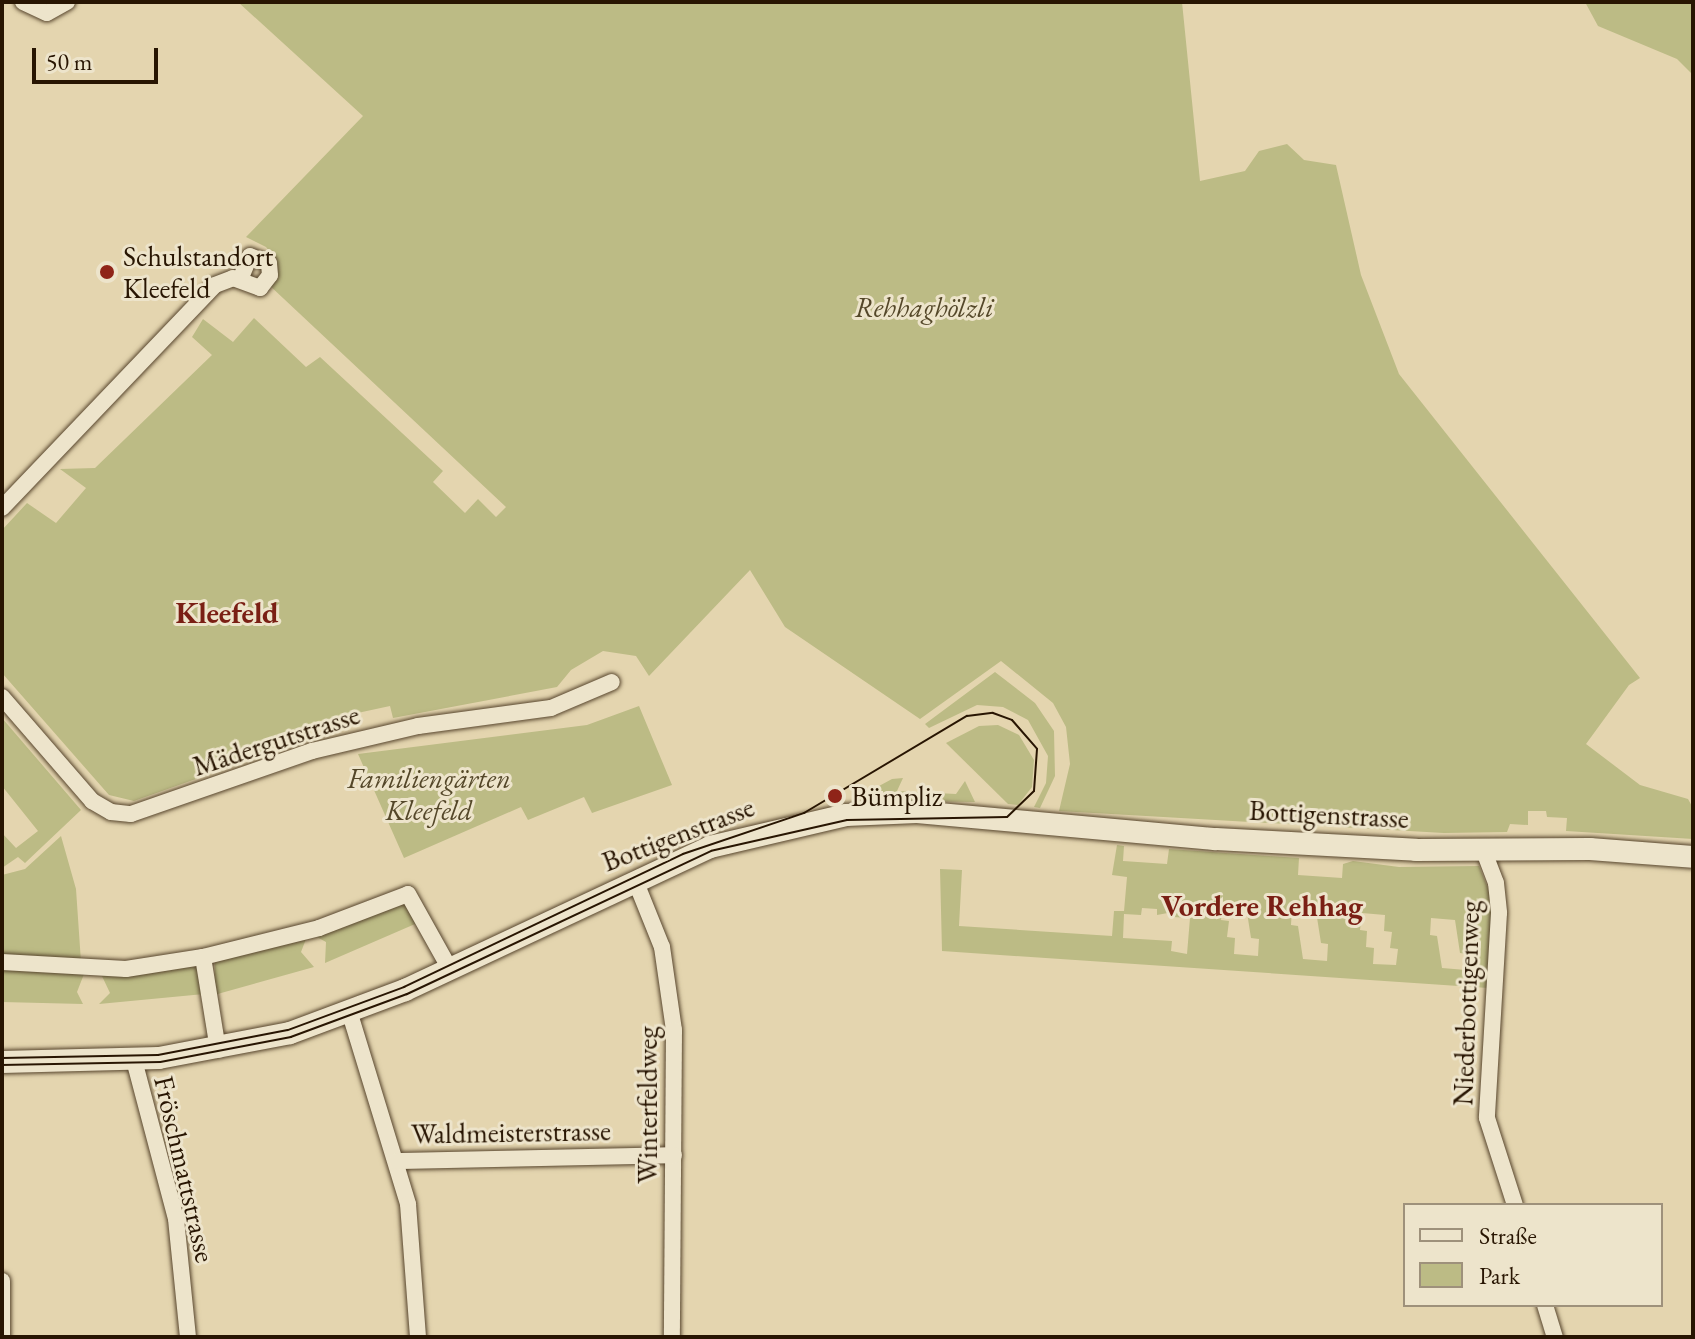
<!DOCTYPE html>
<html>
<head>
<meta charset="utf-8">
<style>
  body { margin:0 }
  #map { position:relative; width:1695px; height:1339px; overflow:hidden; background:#e4d5af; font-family:"EB Garamond",serif }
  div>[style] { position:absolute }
  .green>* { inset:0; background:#bcbb85 }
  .roads { filter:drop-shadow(0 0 2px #57452d) drop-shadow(0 0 2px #57452d) }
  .street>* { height:16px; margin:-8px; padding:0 8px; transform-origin:8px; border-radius:8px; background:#ede4cb }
  .secondary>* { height:22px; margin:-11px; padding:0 11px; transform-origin:11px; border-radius:11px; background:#ede4cb }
  .tram>* { height:2px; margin:-1px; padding:0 1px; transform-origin:1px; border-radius:1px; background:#281502 }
  .dots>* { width:22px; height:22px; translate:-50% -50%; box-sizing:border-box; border:4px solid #ede4cb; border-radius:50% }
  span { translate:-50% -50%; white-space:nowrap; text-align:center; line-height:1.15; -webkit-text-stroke:6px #ede4cb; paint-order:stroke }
  .poi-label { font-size:28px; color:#281502 }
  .left { translate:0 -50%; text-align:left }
  .park-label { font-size:28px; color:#544729; font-style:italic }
  .street-label { font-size:28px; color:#281502 }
  .neighbourhood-label { font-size:30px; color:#7a1f14; font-weight:700 }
  .frame { position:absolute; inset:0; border:4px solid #281502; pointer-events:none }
  .legend { position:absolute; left:1403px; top:1203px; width:260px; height:104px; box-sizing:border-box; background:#ede4cb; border:2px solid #9e917b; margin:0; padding:10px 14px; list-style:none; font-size:24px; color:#281502 }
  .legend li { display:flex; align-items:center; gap:16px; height:40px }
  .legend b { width:40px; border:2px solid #9e917b }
  .scale { position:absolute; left:32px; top:48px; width:126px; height:36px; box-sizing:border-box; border:4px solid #281502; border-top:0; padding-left:10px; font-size:24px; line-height:28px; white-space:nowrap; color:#281502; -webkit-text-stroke:6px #ede4cb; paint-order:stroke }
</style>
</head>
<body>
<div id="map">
  <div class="green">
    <div style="clip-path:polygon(238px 2px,1182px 2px,1200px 181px,1245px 171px,1259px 151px,1287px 144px,1304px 160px,1336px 165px,1361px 275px,1399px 374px,1640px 678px,1629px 685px,1586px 744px,1640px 785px,1688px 799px,1693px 808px,1693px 839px,1566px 831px,1567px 818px,1547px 817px,1546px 811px,1528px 811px,1528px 825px,1510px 824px,1507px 832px,1444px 833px,1059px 811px,1070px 764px,1066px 727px,1053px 703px,1001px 661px,920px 719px,785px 627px,750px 570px,649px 676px,636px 656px,603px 651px,571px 670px,557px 687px,393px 718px,390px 706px,311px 723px,311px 738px,134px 801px,109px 795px,2px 673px,2px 530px,27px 503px,56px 523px,86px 488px,60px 469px,95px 468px,212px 355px,192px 337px,203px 319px,233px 342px,254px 318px,306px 367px,320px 357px,443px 471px,433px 482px,465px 513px,478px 499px,496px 517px,506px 507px,268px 284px,277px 261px,266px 247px,246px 237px,363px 116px)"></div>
    <div style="clip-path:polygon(1585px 2px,1693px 2px,1693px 75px,1677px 59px,1598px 26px)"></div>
    <div style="clip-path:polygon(995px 672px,1035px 703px,1054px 731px,1055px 776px,1040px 808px,1034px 807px,1046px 783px,1048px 756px,1028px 720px,1003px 707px,977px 705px,929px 728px,925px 724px)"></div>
    <div style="clip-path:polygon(639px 706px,672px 785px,592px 813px,584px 797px,528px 820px,521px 807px,404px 858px,358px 754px,587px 725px)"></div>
    <div style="clip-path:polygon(2px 718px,81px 810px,25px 863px,18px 857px,2px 868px,2px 833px,16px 848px,38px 831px,2px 786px)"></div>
    <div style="clip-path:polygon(998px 725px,1019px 735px,1034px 760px,1032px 787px,1018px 805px,1008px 804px,946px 743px,979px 726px)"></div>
    <div style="clip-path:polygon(903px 778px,897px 791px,956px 794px,965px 781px,975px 802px,853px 800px,892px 779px)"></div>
    <div style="clip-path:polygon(61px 836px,76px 889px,81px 962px,2px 957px,2px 875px,25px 869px)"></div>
    <div style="clip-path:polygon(evenodd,1117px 845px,1124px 846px,1123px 861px,1167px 864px,1169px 849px,1299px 858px,1298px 875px,1342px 878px,1343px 864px,1353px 861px,1399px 867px,1479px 866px,1493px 901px,1488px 988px,942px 951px,940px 869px,962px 870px,959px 926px,1112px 936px,1114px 911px,1124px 911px,1127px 877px,1112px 875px,1117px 845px,1223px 904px,1246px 906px,1251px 938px,1259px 939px,1258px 956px,1234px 954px,1235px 938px,1227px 937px,1229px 921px,1221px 920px,1223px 904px,1117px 845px,1142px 908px,1157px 909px,1157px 915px,1173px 912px,1173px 917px,1190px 918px,1187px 954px,1171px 951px,1172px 941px,1123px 938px,1124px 914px,1141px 915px,1142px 908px,1117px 845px,1292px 908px,1316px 911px,1321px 943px,1328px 944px,1327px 961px,1303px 959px,1298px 926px,1291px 925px,1292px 908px,1117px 845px,1362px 913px,1385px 915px,1384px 931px,1392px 932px,1390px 948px,1398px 949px,1396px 965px,1373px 964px,1374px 948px,1366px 947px,1367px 931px,1360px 930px,1362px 913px,1117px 845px,1431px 918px,1455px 920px,1460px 953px,1467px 954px,1466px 970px,1442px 968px,1437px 936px,1430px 935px,1431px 918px)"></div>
    <div style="clip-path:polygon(404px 901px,422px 921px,325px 963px,326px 942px,315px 936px)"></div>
    <div style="clip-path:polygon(306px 939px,301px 952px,314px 967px,214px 995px,215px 962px)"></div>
    <div style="clip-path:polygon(198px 966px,204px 994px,99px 1004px,110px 993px,101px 974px)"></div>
    <div style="clip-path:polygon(2px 967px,84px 974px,77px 992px,83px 1004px,2px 1002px)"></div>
  </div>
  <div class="roads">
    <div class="street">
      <div style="left:23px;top:2px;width:26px;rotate:25deg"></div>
      <div style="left:47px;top:13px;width:23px;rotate:-29deg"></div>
      <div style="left:2px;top:508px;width:308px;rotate:-46.3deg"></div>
      <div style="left:215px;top:285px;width:19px;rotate:-21deg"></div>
      <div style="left:233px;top:278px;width:29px;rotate:20deg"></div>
      <div style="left:260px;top:288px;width:16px;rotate:-52deg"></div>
      <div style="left:270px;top:275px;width:12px;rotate:-95deg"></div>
      <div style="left:269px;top:263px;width:20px;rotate:-160deg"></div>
      <div style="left:250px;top:256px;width:25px;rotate:113deg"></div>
      <div style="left:2px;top:697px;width:138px;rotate:49.1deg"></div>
      <div style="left:92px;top:801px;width:22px;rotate:30deg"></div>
      <div style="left:111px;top:812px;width:20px;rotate:6deg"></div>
      <div style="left:131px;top:814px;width:192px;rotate:-19.2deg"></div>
      <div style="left:312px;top:751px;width:109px;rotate:-13.3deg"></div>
      <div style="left:418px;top:726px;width:134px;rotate:-7.7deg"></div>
      <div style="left:551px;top:708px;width:66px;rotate:-23.1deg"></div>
      <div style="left:1483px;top:849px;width:36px;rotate:69deg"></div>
      <div style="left:1496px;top:883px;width:30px;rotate:84deg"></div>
      <div style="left:1499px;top:913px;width:205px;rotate:93.4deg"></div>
      <div style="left:1487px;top:1118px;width:91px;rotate:72.2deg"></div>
      <div style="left:635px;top:880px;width:72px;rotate:68.1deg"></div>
      <div style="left:662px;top:947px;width:84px;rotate:81.8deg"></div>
      <div style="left:674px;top:1030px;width:307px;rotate:90.4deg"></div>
      <div style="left:203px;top:957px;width:94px;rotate:80.8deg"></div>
      <div style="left:2px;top:962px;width:124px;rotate:3.2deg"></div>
      <div style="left:126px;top:969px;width:78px;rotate:-8.9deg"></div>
      <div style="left:203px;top:957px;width:120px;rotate:-14deg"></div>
      <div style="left:319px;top:928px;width:95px;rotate:-20.9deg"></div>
      <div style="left:408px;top:894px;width:86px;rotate:60.8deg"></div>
      <div style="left:350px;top:1014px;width:199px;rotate:73deg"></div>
      <div style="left:408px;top:1204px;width:133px;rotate:85.7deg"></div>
      <div style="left:134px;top:1060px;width:164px;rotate:75.2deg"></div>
      <div style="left:176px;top:1219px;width:119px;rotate:84.2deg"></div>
      <div style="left:397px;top:1161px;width:277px;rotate:-1.2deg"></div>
      <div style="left:2px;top:1281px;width:56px;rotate:90deg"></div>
      <div style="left:1545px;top:1305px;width:34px;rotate:73deg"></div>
    </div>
    <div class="secondary">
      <div style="left:2px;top:1062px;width:157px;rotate:-1.5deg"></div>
      <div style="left:159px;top:1058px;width:133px;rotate:-10.8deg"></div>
      <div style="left:290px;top:1033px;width:123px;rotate:-20.5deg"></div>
      <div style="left:405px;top:990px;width:337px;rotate:-25.1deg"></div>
      <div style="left:710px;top:847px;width:140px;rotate:-13.2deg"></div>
      <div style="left:846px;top:815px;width:71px;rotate:-2.4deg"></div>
      <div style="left:917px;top:812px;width:300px;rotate:5.2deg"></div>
      <div style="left:1216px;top:839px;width:200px;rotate:3.1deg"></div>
      <div style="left:1416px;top:850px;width:174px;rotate:-0.3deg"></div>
      <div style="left:1590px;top:849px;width:103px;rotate:4.4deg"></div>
    </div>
  </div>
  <div class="tram">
    <div style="left:2px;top:1058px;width:156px;rotate:-1.1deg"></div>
    <div style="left:158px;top:1055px;width:132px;rotate:-10.9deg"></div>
    <div style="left:288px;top:1030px;width:124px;rotate:-20.3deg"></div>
    <div style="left:404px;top:987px;width:309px;rotate:-25.5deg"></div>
    <div style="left:683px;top:854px;width:128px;rotate:-18.7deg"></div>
    <div style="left:804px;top:813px;width:190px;rotate:-30.8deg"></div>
    <div style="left:967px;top:716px;width:26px;rotate:-7deg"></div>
    <div style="left:993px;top:713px;width:20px;rotate:20deg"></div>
    <div style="left:1012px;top:720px;width:38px;rotate:49deg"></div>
    <div style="left:1037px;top:749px;width:42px;rotate:94.1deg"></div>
    <div style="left:1034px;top:791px;width:37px;rotate:136deg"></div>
    <div style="left:1007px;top:817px;width:160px;rotate:178.9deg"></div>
    <div style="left:847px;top:820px;width:139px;rotate:167.2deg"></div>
    <div style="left:711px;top:851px;width:336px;rotate:154.8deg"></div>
    <div style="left:407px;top:994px;width:124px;rotate:159.7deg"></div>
    <div style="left:291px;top:1037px;width:133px;rotate:169.2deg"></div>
    <div style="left:160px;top:1062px;width:158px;rotate:178.9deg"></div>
  </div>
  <div class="dots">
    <div style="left:107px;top:272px;background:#8f2418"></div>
    <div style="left:835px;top:796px;background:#8f2418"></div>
  </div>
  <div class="poi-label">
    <span class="left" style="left:123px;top:272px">Schulstandort<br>Kleefeld</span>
    <span class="left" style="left:851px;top:796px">Bümpliz</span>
  </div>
  <div class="park-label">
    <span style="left:924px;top:307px">Rehhaghölzli</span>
    <span style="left:429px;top:794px">Familiengärten<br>Kleefeld</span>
  </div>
  <div class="street-label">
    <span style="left:276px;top:740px;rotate:-18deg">Mädergutstrasse</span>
    <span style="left:1329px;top:814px;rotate:3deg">Bottigenstrasse</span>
    <span style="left:678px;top:834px;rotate:-21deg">Bottigenstrasse</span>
    <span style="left:1466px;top:1003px;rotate:-88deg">Niederbottigenweg</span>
    <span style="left:647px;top:1105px;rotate:-90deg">Winterfeldweg</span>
    <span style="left:511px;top:1132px;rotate:-1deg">Waldmeisterstrasse</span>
    <span style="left:185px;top:1169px;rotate:77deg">Fröschmattstrasse</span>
  </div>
  <div class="neighbourhood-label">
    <span style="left:227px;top:613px">Kleefeld</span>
    <span style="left:1262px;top:906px">Vordere Rehhag</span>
  </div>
  <div class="frame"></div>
  <ul class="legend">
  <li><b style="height:10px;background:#ede4cb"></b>Straße</li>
  <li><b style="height:22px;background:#bcbb85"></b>Park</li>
  </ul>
  <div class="scale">50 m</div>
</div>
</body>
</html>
